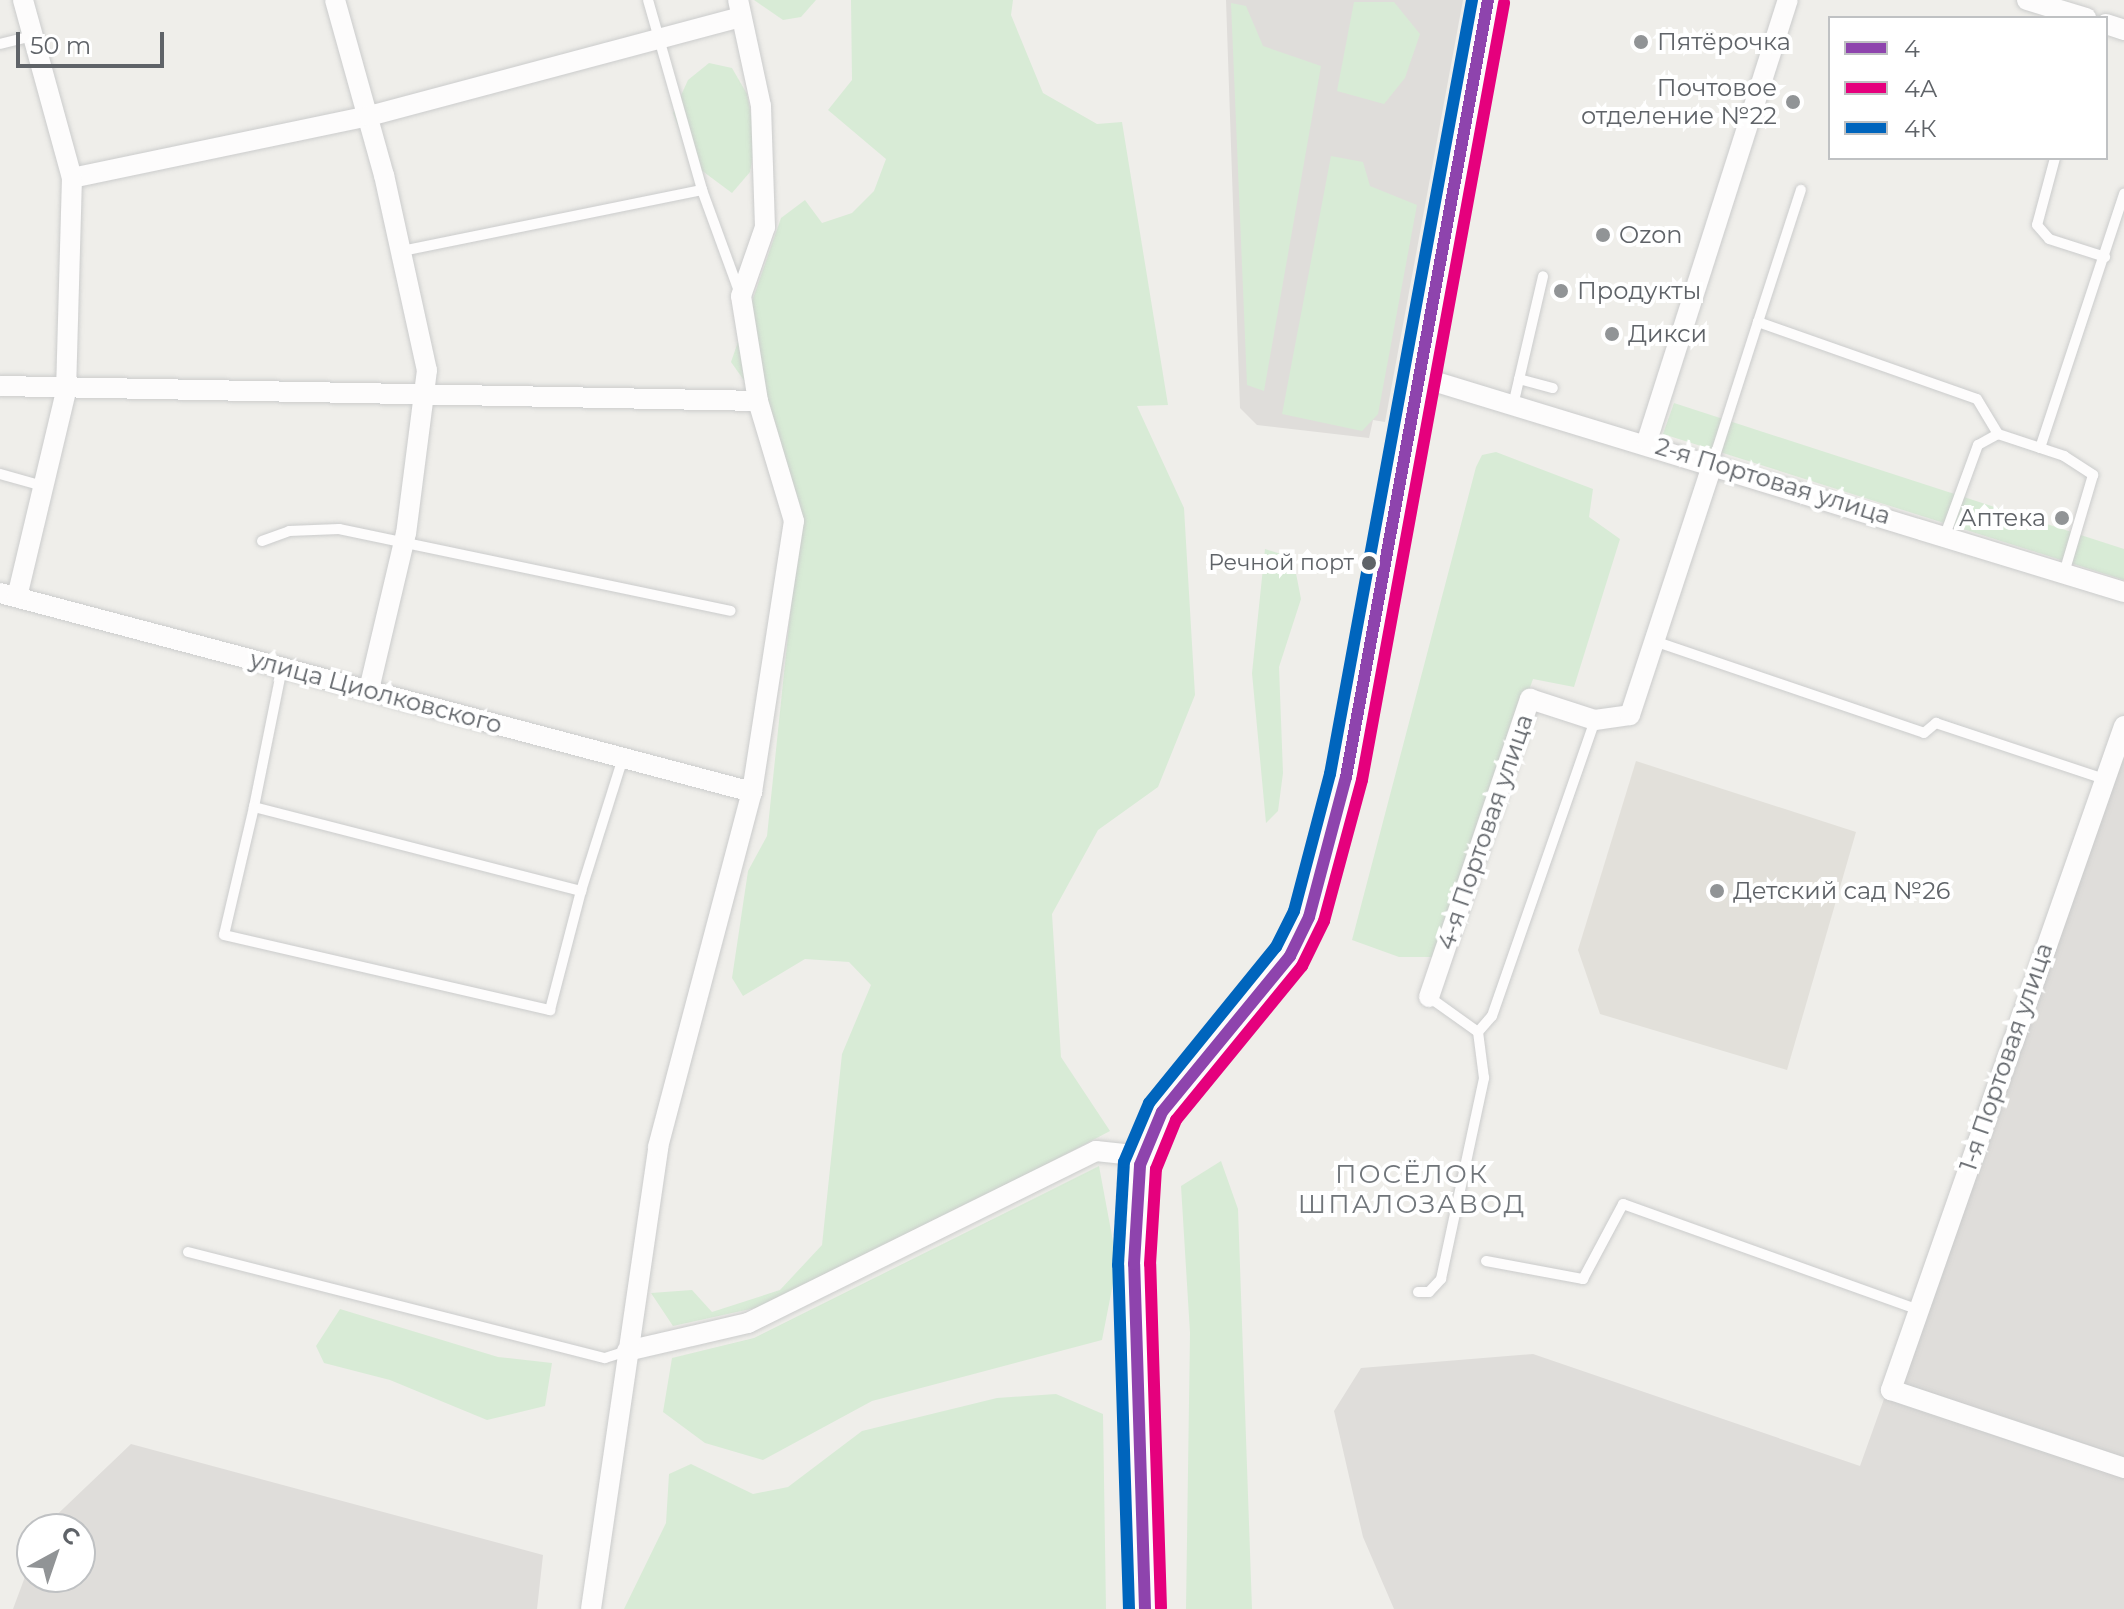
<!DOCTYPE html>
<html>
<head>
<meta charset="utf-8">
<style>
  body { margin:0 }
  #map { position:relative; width:2124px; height:1609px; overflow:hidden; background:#efeeea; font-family:Montserrat,sans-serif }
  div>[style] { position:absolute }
  .industrial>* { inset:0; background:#dfddda }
  .education>* { inset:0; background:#e2e0da }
  .green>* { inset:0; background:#d8ebd6 }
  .roads { filter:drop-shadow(0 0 2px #cbcccc) drop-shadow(0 0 2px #cbcccc) }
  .lane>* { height:10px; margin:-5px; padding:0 5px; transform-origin:5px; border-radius:5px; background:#fdfcfc }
  .street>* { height:20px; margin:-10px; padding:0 10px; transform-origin:10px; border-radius:10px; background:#fdfcfc }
  .secondary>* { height:30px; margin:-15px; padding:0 15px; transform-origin:15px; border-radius:15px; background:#fdfcfc }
  .bus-1>* { height:12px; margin:-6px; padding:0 6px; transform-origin:6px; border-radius:6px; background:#8e44ad }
  .bus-2>* { height:12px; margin:-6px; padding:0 6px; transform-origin:6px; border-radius:6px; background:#e5007d }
  .bus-3>* { height:12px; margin:-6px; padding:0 6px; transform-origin:6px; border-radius:6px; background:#0065bd }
  .dots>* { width:22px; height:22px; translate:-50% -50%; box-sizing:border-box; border:4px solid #fff; border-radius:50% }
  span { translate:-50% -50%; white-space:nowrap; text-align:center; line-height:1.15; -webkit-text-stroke:8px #fff; paint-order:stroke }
  .bus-label { font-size:22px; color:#5f6368 }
  .right { translate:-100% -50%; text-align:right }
  .poi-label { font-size:24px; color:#5f6368 }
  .left { translate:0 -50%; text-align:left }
  .street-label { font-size:24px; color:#5f6368 }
  .neighbourhood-label { font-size:26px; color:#70757a; letter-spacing:2px }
  .legend { position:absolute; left:1828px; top:16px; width:280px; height:144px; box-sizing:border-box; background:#fff; border:2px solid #bfc1c3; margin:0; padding:10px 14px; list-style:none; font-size:24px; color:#5f6368 }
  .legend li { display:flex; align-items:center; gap:16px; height:40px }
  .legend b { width:40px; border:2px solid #bfc1c3 }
  .north { position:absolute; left:16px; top:1513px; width:80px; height:80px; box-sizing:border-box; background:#fff; border:2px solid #bfc1c3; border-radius:50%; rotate:40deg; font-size:22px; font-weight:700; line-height:32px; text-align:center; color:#5f6368 }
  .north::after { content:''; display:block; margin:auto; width:28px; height:36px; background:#919496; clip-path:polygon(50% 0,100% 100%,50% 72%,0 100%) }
  .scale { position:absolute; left:16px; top:32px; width:148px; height:36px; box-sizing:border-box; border:4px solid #5f6368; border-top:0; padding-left:10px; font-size:24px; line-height:28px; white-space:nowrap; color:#5f6368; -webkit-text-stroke:6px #fff; paint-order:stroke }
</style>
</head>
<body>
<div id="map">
  <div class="industrial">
    <div style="clip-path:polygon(1226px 0,1463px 0,1385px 422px,1373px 420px,1369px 438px,1257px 425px,1240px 408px)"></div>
    <div style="clip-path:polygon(2124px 729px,2124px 1609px,1394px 1609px,1363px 1537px,1334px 1411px,1361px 1368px,1533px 1354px,1860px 1466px)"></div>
    <div style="clip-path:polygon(131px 1444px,543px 1555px,537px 1609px,13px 1609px,32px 1558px,32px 1577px,80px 1577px,80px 1529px,43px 1528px)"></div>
  </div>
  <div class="education">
    <div style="clip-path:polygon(1636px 761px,1856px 832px,1787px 1070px,1600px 1014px,1578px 950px)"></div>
  </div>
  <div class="green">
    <div style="clip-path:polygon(754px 0,816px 0,801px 17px,783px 20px)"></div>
    <div style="clip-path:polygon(851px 0,1013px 0,1011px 15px,1043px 93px,1097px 124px,1122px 122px,1168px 405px,1137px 406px,1184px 508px,1195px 695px,1158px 787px,1098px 830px,1052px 914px,1061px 1057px,1110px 1131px,787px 1301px,673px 1326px,651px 1293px,692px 1290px,712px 1312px,780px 1290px,822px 1245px,842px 1054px,871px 985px,849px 962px,805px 959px,743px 996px,732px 978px,748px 871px,767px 836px,800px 520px,772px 420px,731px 362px,781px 218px,805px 200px,822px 223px,852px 213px,874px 191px,886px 159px,828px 110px,852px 80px)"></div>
    <div style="clip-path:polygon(1354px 2px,1394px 2px,1420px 34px,1405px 78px,1384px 104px,1337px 91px)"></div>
    <div style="clip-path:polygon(1231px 3px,1246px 6px,1263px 46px,1321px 66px,1264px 391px,1247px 385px)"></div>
    <div style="clip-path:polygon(709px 63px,732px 68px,747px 94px,756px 141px,750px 172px,732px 193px,693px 164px,673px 113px,688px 80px)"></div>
    <div style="clip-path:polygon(1331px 156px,1363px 162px,1370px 186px,1417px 205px,1378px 414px,1362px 431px,1282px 414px)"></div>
    <div style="clip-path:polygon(1674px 403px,2124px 549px,2124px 580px,1663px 434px)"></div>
    <div style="clip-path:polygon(1496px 452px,1593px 489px,1589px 517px,1620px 539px,1574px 687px,1533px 679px,1432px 957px,1399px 957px,1352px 940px,1476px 467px,1482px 455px)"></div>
    <div style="clip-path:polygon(1265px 549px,1293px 558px,1301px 599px,1279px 667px,1283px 773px,1278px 811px,1266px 823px,1252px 673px)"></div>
    <div style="clip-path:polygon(1221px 1161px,1238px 1209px,1252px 1609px,1186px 1609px,1190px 1333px,1181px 1186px)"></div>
    <div style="clip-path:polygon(1099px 1166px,1117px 1263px,1102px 1340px,872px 1401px,763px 1460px,705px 1443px,663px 1412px,672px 1358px,754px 1338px)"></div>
    <div style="clip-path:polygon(340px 1309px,498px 1357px,552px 1363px,545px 1406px,487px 1420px,390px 1380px,324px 1363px,316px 1346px)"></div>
    <div style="clip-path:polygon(1056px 1394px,1103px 1414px,1106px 1609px,624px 1609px,666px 1523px,669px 1474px,691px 1464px,753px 1494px,788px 1487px,862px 1431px,997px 1398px)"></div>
  </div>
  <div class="roads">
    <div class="lane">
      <div style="left:648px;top:0;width:198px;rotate:74.1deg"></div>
      <div style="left:0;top:44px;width:34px;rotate:-14deg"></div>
      <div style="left:2055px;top:158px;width:69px;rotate:105deg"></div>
      <div style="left:2037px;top:225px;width:18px;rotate:49deg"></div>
      <div style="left:2049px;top:239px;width:59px;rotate:17.8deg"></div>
      <div style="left:402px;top:251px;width:306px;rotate:-11.5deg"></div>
      <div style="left:702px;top:190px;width:111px;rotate:69.9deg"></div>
      <div style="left:1758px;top:322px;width:139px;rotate:-72deg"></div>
      <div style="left:1519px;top:379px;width:35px;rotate:15deg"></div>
      <div style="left:1514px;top:401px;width:128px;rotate:-76.9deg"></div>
      <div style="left:2040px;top:448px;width:268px;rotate:-71.7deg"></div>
      <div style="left:1713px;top:462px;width:147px;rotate:-72.2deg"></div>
      <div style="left:1758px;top:322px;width:232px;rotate:19.4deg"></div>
      <div style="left:1977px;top:399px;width:41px;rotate:59deg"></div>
      <div style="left:0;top:474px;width:45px;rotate:15.6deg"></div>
      <div style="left:1945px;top:535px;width:96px;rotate:-69.9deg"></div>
      <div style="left:1978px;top:445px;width:23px;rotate:-29deg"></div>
      <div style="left:1998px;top:434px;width:70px;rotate:18.4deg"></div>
      <div style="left:2064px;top:456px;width:35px;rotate:33deg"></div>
      <div style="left:2093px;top:475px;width:102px;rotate:106.5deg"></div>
      <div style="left:262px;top:541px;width:29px;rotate:-20deg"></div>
      <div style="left:289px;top:531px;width:50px;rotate:-2.3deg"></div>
      <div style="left:339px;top:529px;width:400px;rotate:11.8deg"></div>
      <div style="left:1654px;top:641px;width:285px;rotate:18.8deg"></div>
      <div style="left:1924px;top:733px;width:16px;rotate:-40deg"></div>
      <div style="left:1936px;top:723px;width:177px;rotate:18.4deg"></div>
      <div style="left:282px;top:668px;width:142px;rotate:101.4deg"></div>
      <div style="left:254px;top:807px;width:338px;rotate:14.4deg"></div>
      <div style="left:581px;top:891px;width:139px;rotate:-72.5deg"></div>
      <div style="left:254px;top:807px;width:131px;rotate:103.2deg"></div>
      <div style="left:224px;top:935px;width:335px;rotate:13deg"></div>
      <div style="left:550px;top:1010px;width:123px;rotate:-75.4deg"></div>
      <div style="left:1478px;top:1032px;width:21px;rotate:-49deg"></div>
      <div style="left:1492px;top:1016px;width:313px;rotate:-70.8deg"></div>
      <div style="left:188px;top:1252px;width:430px;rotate:14.3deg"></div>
      <div style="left:605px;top:1358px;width:23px;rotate:-18deg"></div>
      <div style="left:1486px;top:1261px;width:99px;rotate:10.5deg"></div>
      <div style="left:1583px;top:1279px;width:85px;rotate:-61.9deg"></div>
      <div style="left:1623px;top:1204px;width:314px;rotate:19.7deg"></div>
      <div style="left:1418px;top:1292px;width:11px"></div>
      <div style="left:1429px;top:1292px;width:18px;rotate:-47deg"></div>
      <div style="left:1441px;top:1279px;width:206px;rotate:-77.9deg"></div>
      <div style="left:1484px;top:1078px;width:46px;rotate:-97.4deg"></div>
      <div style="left:1478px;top:1032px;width:60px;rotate:-144.5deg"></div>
    </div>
    <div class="street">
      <div style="left:335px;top:0;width:182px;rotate:74.4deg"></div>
      <div style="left:384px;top:175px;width:200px;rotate:77.6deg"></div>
      <div style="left:427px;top:370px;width:164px;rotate:97.3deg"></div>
      <div style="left:406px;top:533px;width:161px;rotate:103.3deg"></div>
      <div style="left:2027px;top:0;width:62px;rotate:17deg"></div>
      <div style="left:2106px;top:24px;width:19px;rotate:18deg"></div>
      <div style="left:72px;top:178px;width:303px;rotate:-11.8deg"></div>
      <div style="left:369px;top:116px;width:384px;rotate:-14.9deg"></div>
      <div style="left:1420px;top:377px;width:736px;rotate:16.98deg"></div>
      <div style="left:0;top:386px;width:758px;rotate:1.13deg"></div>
      <div style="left:1647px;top:441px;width:463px;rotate:-72.3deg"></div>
      <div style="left:0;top:593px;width:778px;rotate:14.82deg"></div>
      <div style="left:17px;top:597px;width:211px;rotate:-76.6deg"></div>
      <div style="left:66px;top:392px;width:214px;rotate:-88.4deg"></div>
      <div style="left:72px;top:178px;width:185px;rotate:-105.4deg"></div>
      <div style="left:2124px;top:726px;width:704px;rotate:109.34deg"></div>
      <div style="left:1891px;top:1390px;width:246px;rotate:18.5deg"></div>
      <div style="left:1429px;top:997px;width:315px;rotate:-71.3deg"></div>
      <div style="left:1530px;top:699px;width:68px;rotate:17.9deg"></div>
      <div style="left:1595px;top:720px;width:35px;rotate:-8deg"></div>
      <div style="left:1630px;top:715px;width:266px;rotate:-71.8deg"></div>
      <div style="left:627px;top:1351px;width:124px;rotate:-13deg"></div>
      <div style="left:748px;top:1323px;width:388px;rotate:-26.3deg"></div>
      <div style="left:1096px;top:1151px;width:47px;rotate:6.1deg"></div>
      <div style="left:591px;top:1609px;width:467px;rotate:-81.7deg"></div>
      <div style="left:658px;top:1147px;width:367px;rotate:-75.2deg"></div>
      <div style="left:752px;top:792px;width:274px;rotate:-81.2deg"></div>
      <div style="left:794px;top:521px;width:125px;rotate:-106.7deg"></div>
      <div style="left:758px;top:401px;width:106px;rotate:-99.2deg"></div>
      <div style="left:741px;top:296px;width:73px;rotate:-70.8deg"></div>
      <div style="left:765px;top:227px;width:121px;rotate:-91.9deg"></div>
      <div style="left:761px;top:106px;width:108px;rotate:-102.2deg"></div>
    </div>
    <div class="secondary">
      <div style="left:1145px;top:1609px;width:345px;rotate:-91.8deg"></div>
      <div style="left:1134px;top:1264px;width:99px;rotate:-86.5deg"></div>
      <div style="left:1140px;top:1165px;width:57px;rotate:-67.5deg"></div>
      <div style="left:1162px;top:1112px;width:202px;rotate:-50.6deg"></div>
      <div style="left:1290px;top:956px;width:43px;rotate:-64deg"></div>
      <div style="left:1309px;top:917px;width:145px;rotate:-75.2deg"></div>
      <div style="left:1346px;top:777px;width:790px;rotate:-79.64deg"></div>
    </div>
  </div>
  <div class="bus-1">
    <div style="left:1145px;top:1609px;width:345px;rotate:-91.8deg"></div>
    <div style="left:1134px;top:1264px;width:99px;rotate:-86.5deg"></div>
    <div style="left:1140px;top:1165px;width:57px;rotate:-67.5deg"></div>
    <div style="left:1162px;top:1112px;width:202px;rotate:-50.6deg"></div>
    <div style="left:1290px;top:956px;width:43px;rotate:-64deg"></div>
    <div style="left:1309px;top:917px;width:145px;rotate:-75.2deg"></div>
    <div style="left:1346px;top:777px;width:790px;rotate:-79.64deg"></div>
  </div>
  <div class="bus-2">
    <div style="left:1161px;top:1608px;width:344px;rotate:-91.8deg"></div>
    <div style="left:1150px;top:1264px;width:95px;rotate:-86.4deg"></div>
    <div style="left:1156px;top:1169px;width:53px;rotate:-67.8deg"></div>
    <div style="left:1176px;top:1120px;width:199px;rotate:-50.7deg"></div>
    <div style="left:1302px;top:966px;width:50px;rotate:-63.9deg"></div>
    <div style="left:1324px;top:921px;width:146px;rotate:-74.9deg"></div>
    <div style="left:1362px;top:780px;width:790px;rotate:-79.64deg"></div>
  </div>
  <div class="bus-3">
    <div style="left:1129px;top:1609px;width:344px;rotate:-91.8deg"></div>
    <div style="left:1118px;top:1265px;width:103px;rotate:-86.7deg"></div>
    <div style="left:1124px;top:1162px;width:64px;rotate:-67deg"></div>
    <div style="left:1149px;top:1103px;width:201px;rotate:-50.9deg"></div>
    <div style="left:1276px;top:947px;width:40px;rotate:-63.4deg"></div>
    <div style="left:1294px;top:911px;width:142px;rotate:-75.3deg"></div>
    <div style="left:1330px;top:774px;width:787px;rotate:-79.6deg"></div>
  </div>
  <div class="dots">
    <div style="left:1641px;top:42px;background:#919496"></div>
    <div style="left:1793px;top:102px;background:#919496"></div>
    <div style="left:1603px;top:235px;background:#919496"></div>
    <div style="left:1561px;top:291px;background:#919496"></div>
    <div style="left:1612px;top:334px;background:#919496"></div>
    <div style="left:2062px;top:518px;background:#919496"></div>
    <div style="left:1369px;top:563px;background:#5f6368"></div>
    <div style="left:1717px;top:891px;background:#919496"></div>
  </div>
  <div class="bus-label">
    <span class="right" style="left:1354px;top:563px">Речной порт</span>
  </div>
  <div class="poi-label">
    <span class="left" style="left:1657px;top:42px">Пятёрочка</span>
    <span class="right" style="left:1777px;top:102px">Почтовое<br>отделение №22</span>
    <span class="left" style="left:1619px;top:235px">Ozon</span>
    <span class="left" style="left:1577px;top:291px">Продукты</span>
    <span class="left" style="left:1628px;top:334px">Дикси</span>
    <span class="right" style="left:2046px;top:518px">Аптека</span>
    <span class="left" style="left:1733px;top:891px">Детский сад №26</span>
  </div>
  <div class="street-label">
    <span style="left:1773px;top:481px;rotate:17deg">2-я Портовая улица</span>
    <span style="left:376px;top:692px;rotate:15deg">улица Циолковского</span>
    <span style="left:1485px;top:832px;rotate:-71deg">4-я Портовая улица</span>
    <span style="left:2006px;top:1057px;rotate:-71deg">1-я Портовая улица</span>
  </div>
  <div class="neighbourhood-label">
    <span style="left:1412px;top:1190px">ПОСЁЛОК<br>ШПАЛОЗАВОД</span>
  </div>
  <ul class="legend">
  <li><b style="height:10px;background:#8e44ad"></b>4</li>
  <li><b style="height:10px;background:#e5007d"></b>4А</li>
  <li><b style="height:10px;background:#0065bd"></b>4К</li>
  </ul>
  <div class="north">С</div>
  <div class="scale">50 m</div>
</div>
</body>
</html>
